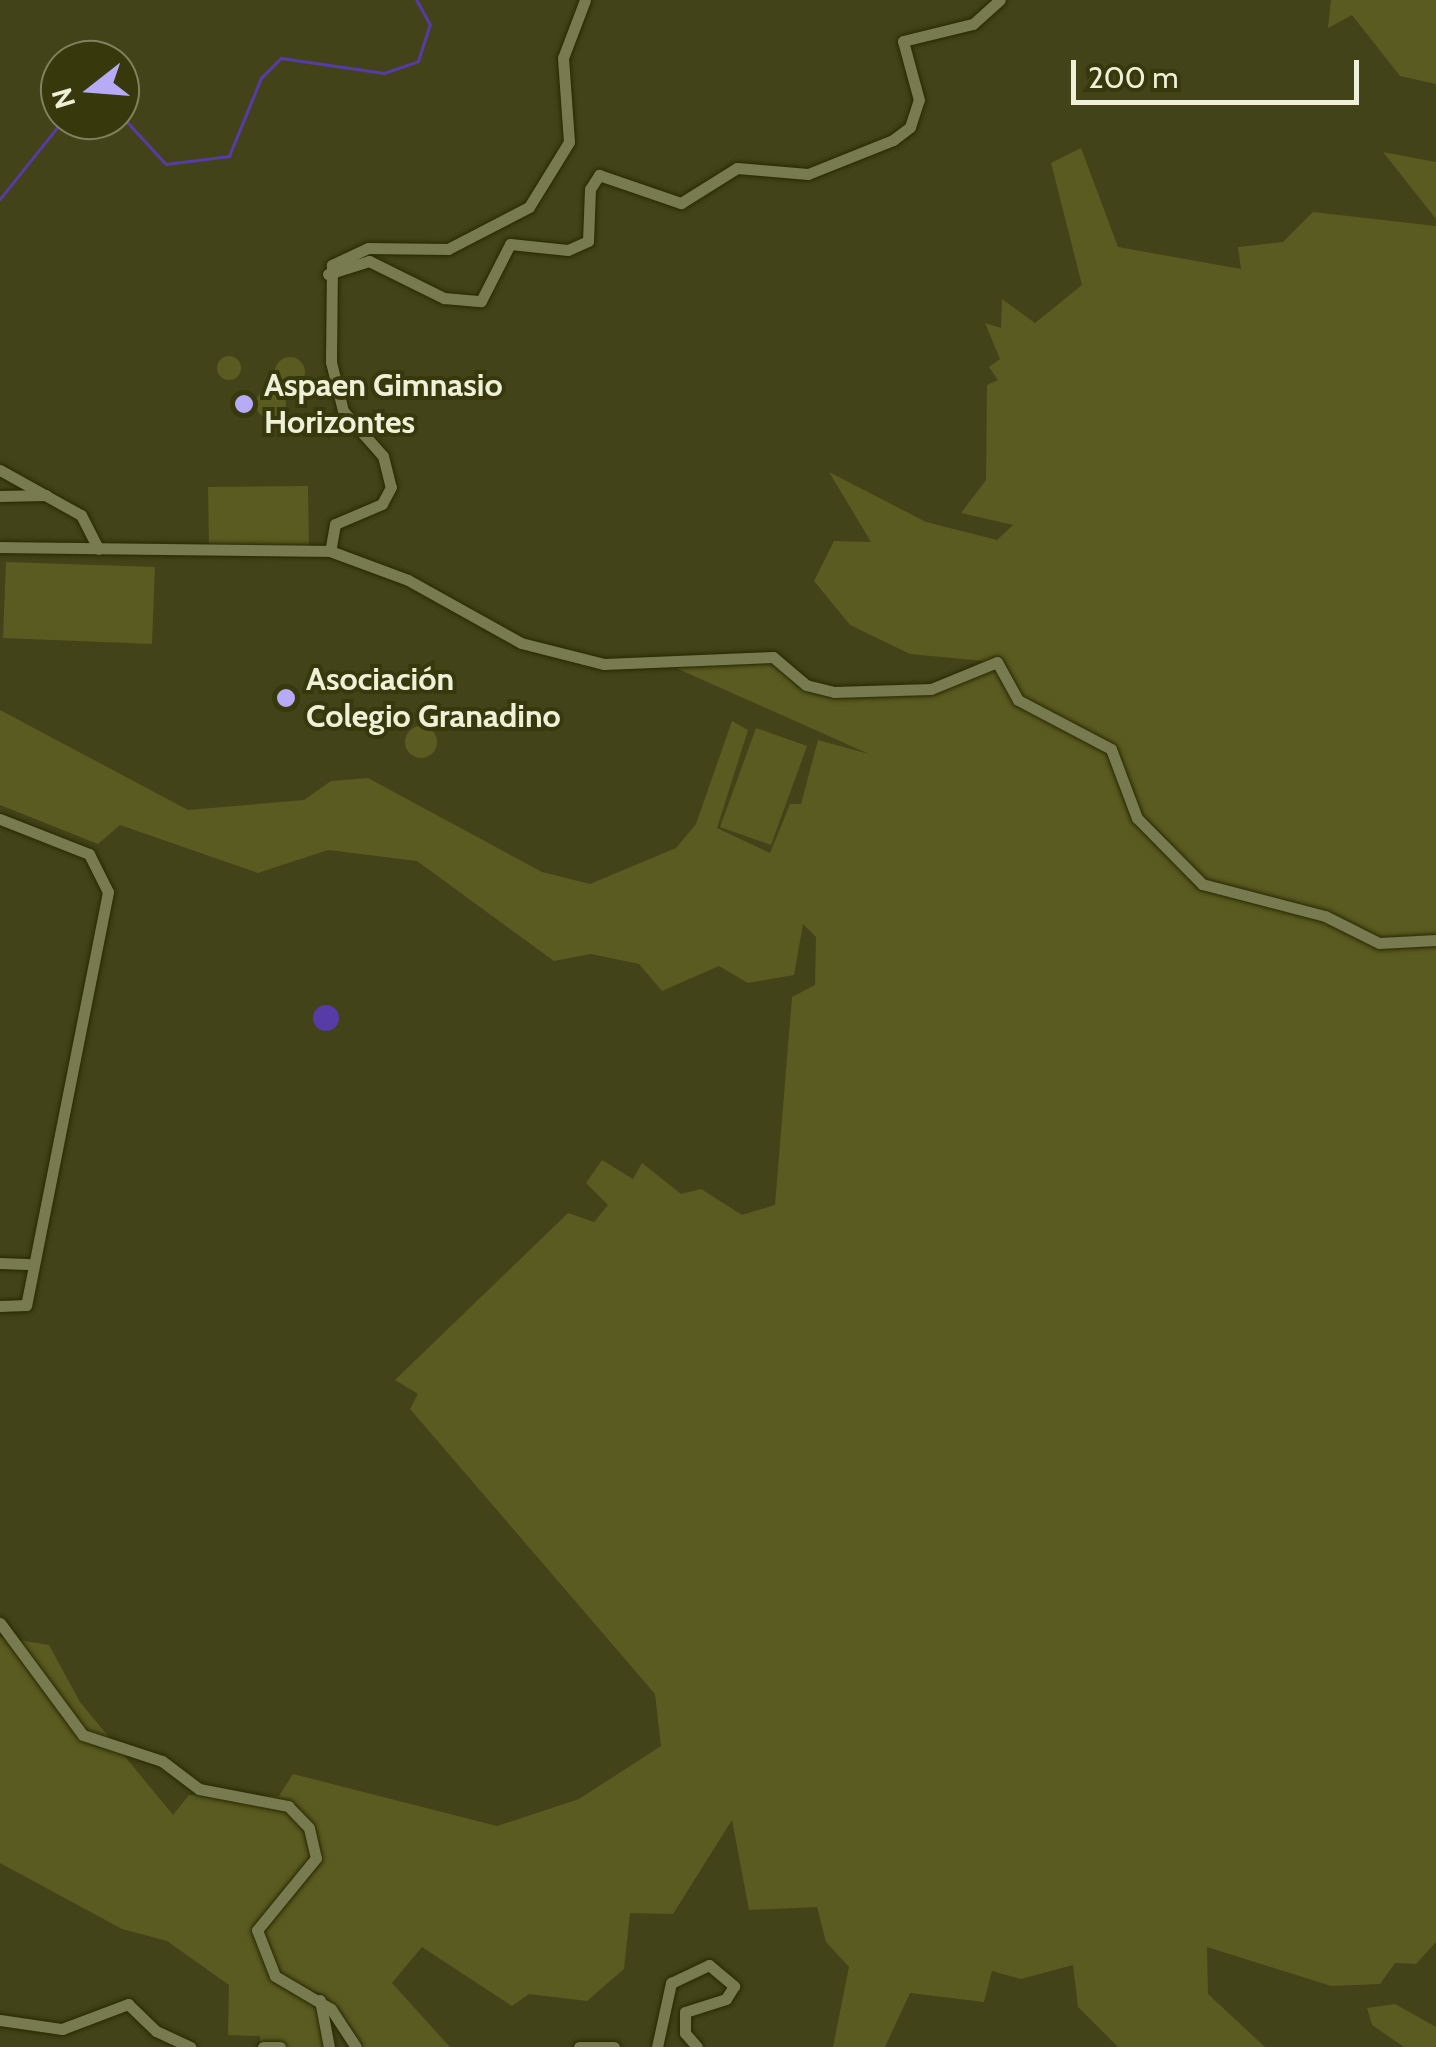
<!DOCTYPE html>
<html>
<head>
<meta charset="utf-8">
<style>
  body { margin:0 }
  #map { position:relative; width:1436px; height:2047px; overflow:hidden; background:#424318; font-family:Cabin,sans-serif }
  div>[style] { position:absolute }
  .green>* { inset:0; background:#5a5b20 }
  .round { border-radius:50% }
  .water>* { inset:0; background:#573ba7 }
  .stream>* { height:2.5px; margin:-1.25px; padding:0 1.25px; transform-origin:1.25px; border-radius:1.25px; background:#573ba7 }
  .roads { filter:drop-shadow(0 0 2px #282900) drop-shadow(0 0 2px #282900) }
  .minor>* { height:11px; margin:-5.5px; padding:0 5.5px; transform-origin:5.5px; border-radius:5.5px; background:#787a4f }
  .dots>* { width:28px; height:28px; translate:-50% -50%; box-sizing:border-box; border:5px solid #37380c; border-radius:50% }
  span { translate:-50% -50%; white-space:nowrap; text-align:center; line-height:1.15; -webkit-text-stroke:8px #37380c; paint-order:stroke }
  .poi-label { font-size:32px; color:#eef0d8; font-weight:700 }
  .left { translate:0 -50%; text-align:left }
  .north { position:absolute; left:40px; top:40px; width:100px; height:100px; box-sizing:border-box; background:#37380c; border:2px solid #80825e; border-radius:50%; rotate:253deg; font-size:28px; font-weight:700; line-height:40px; text-align:center; color:#eef0d8 }
  .north::after { content:''; display:block; margin:auto; width:35px; height:45px; background:#b7abf8; clip-path:polygon(50% 0,100% 100%,50% 72%,0 100%) }
  .scale { position:absolute; left:1071px; top:60px; width:288px; height:45px; box-sizing:border-box; border:5px solid #eef0d8; border-top:0; padding-left:12px; font-size:30px; line-height:35px; white-space:nowrap; color:#eef0d8; -webkit-text-stroke:8px #37380c; paint-order:stroke }
</style>
</head>
<body>
<div id="map">
  <div class="green">
    <div style="clip-path:polygon(1331px 0,1436px 0,1436px 84px,1400px 76px,1352px 15px,1328px 28px)"></div>
    <div style="clip-path:polygon(1081px 148px,1118px 247px,1241px 269px,1238px 247px,1283px 242px,1313px 212px,1436px 226px,1436px 1942px,1416px 1964px,1395px 1963px,1380px 1984px,1331px 1986px,1207px 1947px,1208px 1994px,1265px 2047px,1118px 2047px,1078px 2007px,1073px 1965px,1021px 1979px,992px 1971px,984px 2002px,910px 1993px,885px 2047px,833px 2047px,849px 1967px,826px 1942px,817px 1907px,749px 1910px,732px 1820px,673px 1914px,630px 1913px,624px 1969px,587px 2001px,529px 1994px,512px 2006px,422px 1947px,392px 1983px,450px 2047px,360px 2047px,324px 1995px,289px 1983px,267px 1954px,272px 1978px,318px 2003px,325px 2047px,261px 2047px,260px 2036px,228px 2035px,229px 1985px,167px 1941px,122px 1929px,0 1863px,0 1637px,49px 1645px,80px 1702px,173px 1815px,189px 1795px,279px 1796px,293px 1774px,497px 1826px,579px 1799px,661px 1746px,655px 1694px,410px 1409px,418px 1394px,395px 1380px,568px 1213px,594px 1222px,608px 1205px,586px 1183px,602px 1160px,633px 1179px,642px 1163px,681px 1194px,701px 1189px,742px 1215px,775px 1205px,792px 997px,815px 985px,816px 937px,803px 924px,794px 975px,748px 983px,719px 966px,662px 991px,639px 964px,591px 954px,554px 961px,417px 861px,328px 850px,258px 873px,120px 825px,98px 844px,0 805px,0 710px,188px 810px,304px 800px,331px 781px,368px 778px,542px 872px,590px 884px,676px 848px,696px 824px,732px 721px,748px 730px,717px 828px,770px 853px,790px 804px,801px 804px,818px 740px,869px 754px,676px 668px,773px 657px,806px 685px,834px 691px,931px 689px,984px 661px,910px 654px,850px 625px,814px 581px,834px 541px,871px 542px,829px 472px,926px 522px,997px 540px,1013px 525px,961px 513px,986px 480px,987px 385px,998px 380px,989px 367px,1000px 359px,985px 323px,1001px 328px,1002px 299px,1035px 323px,1082px 285px,1051px 163px)"></div>
    <div style="clip-path:polygon(1383px 152px,1436px 162px,1436px 219px)"></div>
    <div class="round" style="left:217px;top:356px;width:24px;height:24px"></div>
    <div class="round" style="left:275px;top:357px;width:30px;height:30px"></div>
    <div class="round" style="left:256px;top:389px;width:30px;height:30px"></div>
    <div style="clip-path:polygon(308px 486px,309px 549px,209px 550px,208px 487px)"></div>
    <div style="clip-path:polygon(6px 562px,155px 567px,152px 644px,3px 638px)"></div>
    <div class="round" style="left:405px;top:726px;width:32px;height:32px"></div>
    <div style="clip-path:polygon(756px 728px,807px 746px,771px 845px,720px 827px)"></div>
    <div style="clip-path:polygon(1395px 2004px,1436px 2027px,1436px 2047px,1404px 2047px,1372px 2025px,1367px 2008px)"></div>
  </div>
  <div class="water">
    <div class="round" style="left:313px;top:1005px;width:26px;height:26px"></div>
  </div>
  <div class="stream">
    <div style="left:120px;top:114px;width:68px;rotate:47.4deg"></div>
    <div style="left:166px;top:164px;width:64px;rotate:-7.2deg"></div>
    <div style="left:229px;top:156px;width:84px;rotate:-67.7deg"></div>
    <div style="left:261px;top:78px;width:28px;rotate:-45deg"></div>
    <div style="left:281px;top:58px;width:104px;rotate:8.3deg"></div>
    <div style="left:384px;top:73px;width:36px;rotate:-19deg"></div>
    <div style="left:418px;top:61px;width:38px;rotate:-72deg"></div>
    <div style="left:430px;top:25px;width:29px;rotate:-119deg"></div>
    <div style="left:0;top:199px;width:101px;rotate:-51.4deg"></div>
  </div>
  <div class="roads">
    <div class="minor">
      <div style="left:585px;top:0;width:62px;rotate:110.8deg"></div>
      <div style="left:563px;top:58px;width:84px;rotate:85.9deg"></div>
      <div style="left:569px;top:142px;width:76px;rotate:121.6deg"></div>
      <div style="left:529px;top:207px;width:91px;rotate:152.6deg"></div>
      <div style="left:448px;top:249px;width:80px;rotate:-179.3deg"></div>
      <div style="left:368px;top:248px;width:40px;rotate:155deg"></div>
      <div style="left:332px;top:265px;width:97px;rotate:90.6deg"></div>
      <div style="left:331px;top:362px;width:50px;rotate:76.2deg"></div>
      <div style="left:343px;top:411px;width:60px;rotate:48.4deg"></div>
      <div style="left:383px;top:456px;width:32px;rotate:76deg"></div>
      <div style="left:391px;top:487px;width:19px;rotate:118deg"></div>
      <div style="left:382px;top:504px;width:51px;rotate:156.9deg"></div>
      <div style="left:335px;top:524px;width:27px;rotate:100deg"></div>
      <div style="left:330px;top:551px;width:83px;rotate:20.4deg"></div>
      <div style="left:408px;top:580px;width:129px;rotate:29.1deg"></div>
      <div style="left:521px;top:643px;width:86px;rotate:14.2deg"></div>
      <div style="left:604px;top:664px;width:169px;rotate:-2.4deg"></div>
      <div style="left:773px;top:657px;width:43px;rotate:40.3deg"></div>
      <div style="left:806px;top:685px;width:29px;rotate:14deg"></div>
      <div style="left:834px;top:692px;width:97px;rotate:-1.8deg"></div>
      <div style="left:931px;top:689px;width:71px;rotate:-22.2deg"></div>
      <div style="left:997px;top:662px;width:43px;rotate:61.1deg"></div>
      <div style="left:1018px;top:700px;width:105px;rotate:27.8deg"></div>
      <div style="left:1111px;top:749px;width:74px;rotate:69.4deg"></div>
      <div style="left:1137px;top:818px;width:93px;rotate:45.4deg"></div>
      <div style="left:1202px;top:884px;width:127px;rotate:14.6deg"></div>
      <div style="left:1325px;top:916px;width:60px;rotate:26.6deg"></div>
      <div style="left:1379px;top:943px;width:57px;rotate:-3deg"></div>
      <div style="left:328px;top:274px;width:43px;rotate:-17.6deg"></div>
      <div style="left:369px;top:261px;width:84px;rotate:26.3deg"></div>
      <div style="left:444px;top:298px;width:37px;rotate:5deg"></div>
      <div style="left:481px;top:301px;width:64px;rotate:-63deg"></div>
      <div style="left:510px;top:244px;width:58px;rotate:5.9deg"></div>
      <div style="left:568px;top:250px;width:22px;rotate:-24deg"></div>
      <div style="left:588px;top:241px;width:52px;rotate:-87.8deg"></div>
      <div style="left:590px;top:189px;width:17px;rotate:-57deg"></div>
      <div style="left:599px;top:175px;width:87px;rotate:18.9deg"></div>
      <div style="left:681px;top:203px;width:66px;rotate:-32deg"></div>
      <div style="left:737px;top:168px;width:71px;rotate:4.8deg"></div>
      <div style="left:808px;top:174px;width:92px;rotate:-21.8deg"></div>
      <div style="left:893px;top:140px;width:21px;rotate:-37deg"></div>
      <div style="left:910px;top:127px;width:28px;rotate:-72deg"></div>
      <div style="left:919px;top:100px;width:61px;rotate:-105.2deg"></div>
      <div style="left:903px;top:41px;width:72px;rotate:-13.7deg"></div>
      <div style="left:973px;top:24px;width:36px;rotate:-42deg"></div>
      <div style="left:0;top:470px;width:93px;rotate:29.1deg"></div>
      <div style="left:81px;top:515px;width:38px;rotate:63deg"></div>
      <div style="left:0;top:496px;width:46px;rotate:-1.2deg"></div>
      <div style="left:0;top:547px;width:330px;rotate:0.7deg"></div>
      <div style="left:0;top:819px;width:96px;rotate:21.5deg"></div>
      <div style="left:89px;top:854px;width:42px;rotate:63.4deg"></div>
      <div style="left:108px;top:892px;width:421px;rotate:101.2deg"></div>
      <div style="left:26px;top:1305px;width:26px;rotate:178deg"></div>
      <div style="left:0;top:1263px;width:33px;rotate:2deg"></div>
      <div style="left:0;top:1623px;width:139px;rotate:53.5deg"></div>
      <div style="left:83px;top:1735px;width:83px;rotate:18.2deg"></div>
      <div style="left:162px;top:1761px;width:46px;rotate:37.1deg"></div>
      <div style="left:199px;top:1789px;width:91px;rotate:10.8deg"></div>
      <div style="left:288px;top:1806px;width:30px;rotate:46deg"></div>
      <div style="left:309px;top:1828px;width:31px;rotate:77deg"></div>
      <div style="left:316px;top:1858px;width:93px;rotate:129.3deg"></div>
      <div style="left:257px;top:1930px;width:49px;rotate:68.6deg"></div>
      <div style="left:275px;top:1976px;width:65px;rotate:30.5deg"></div>
      <div style="left:331px;top:2009px;width:45px;rotate:56.7deg"></div>
      <div style="left:320px;top:2000px;width:48px;rotate:79.2deg"></div>
      <div style="left:0;top:2020px;width:63px;rotate:8.3deg"></div>
      <div style="left:62px;top:2029px;width:71px;rotate:-20.7deg"></div>
      <div style="left:128px;top:2004px;width:39px;rotate:44deg"></div>
      <div style="left:156px;top:2031px;width:38px;rotate:25deg"></div>
      <div style="left:263px;top:2047px;width:17px"></div>
      <div style="left:579px;top:2047px;width:35px"></div>
      <div style="left:657px;top:2047px;width:66px;rotate:-77.7deg"></div>
      <div style="left:671px;top:1983px;width:42px;rotate:-25.3deg"></div>
      <div style="left:709px;top:1965px;width:33px;rotate:40deg"></div>
      <div style="left:734px;top:1986px;width:15px;rotate:122deg"></div>
      <div style="left:726px;top:1999px;width:43px;rotate:162.4deg"></div>
      <div style="left:685px;top:2012px;width:21px;rotate:90deg"></div>
      <div style="left:685px;top:2033px;width:18px;rotate:49deg"></div>
    </div>
  </div>
  <div class="dots">
    <div style="left:244px;top:404px;background:#b7abf8"></div>
    <div style="left:286px;top:698px;background:#b7abf8"></div>
  </div>
  <div class="poi-label">
    <span class="left" style="left:264px;top:404px">Aspaen Gimnasio<br>Horizontes</span>
    <span class="left" style="left:306px;top:698px">Asociación<br>Colegio Granadino</span>
  </div>
  <div class="north">N</div>
  <div class="scale">200 m</div>
</div>
</body>
</html>
